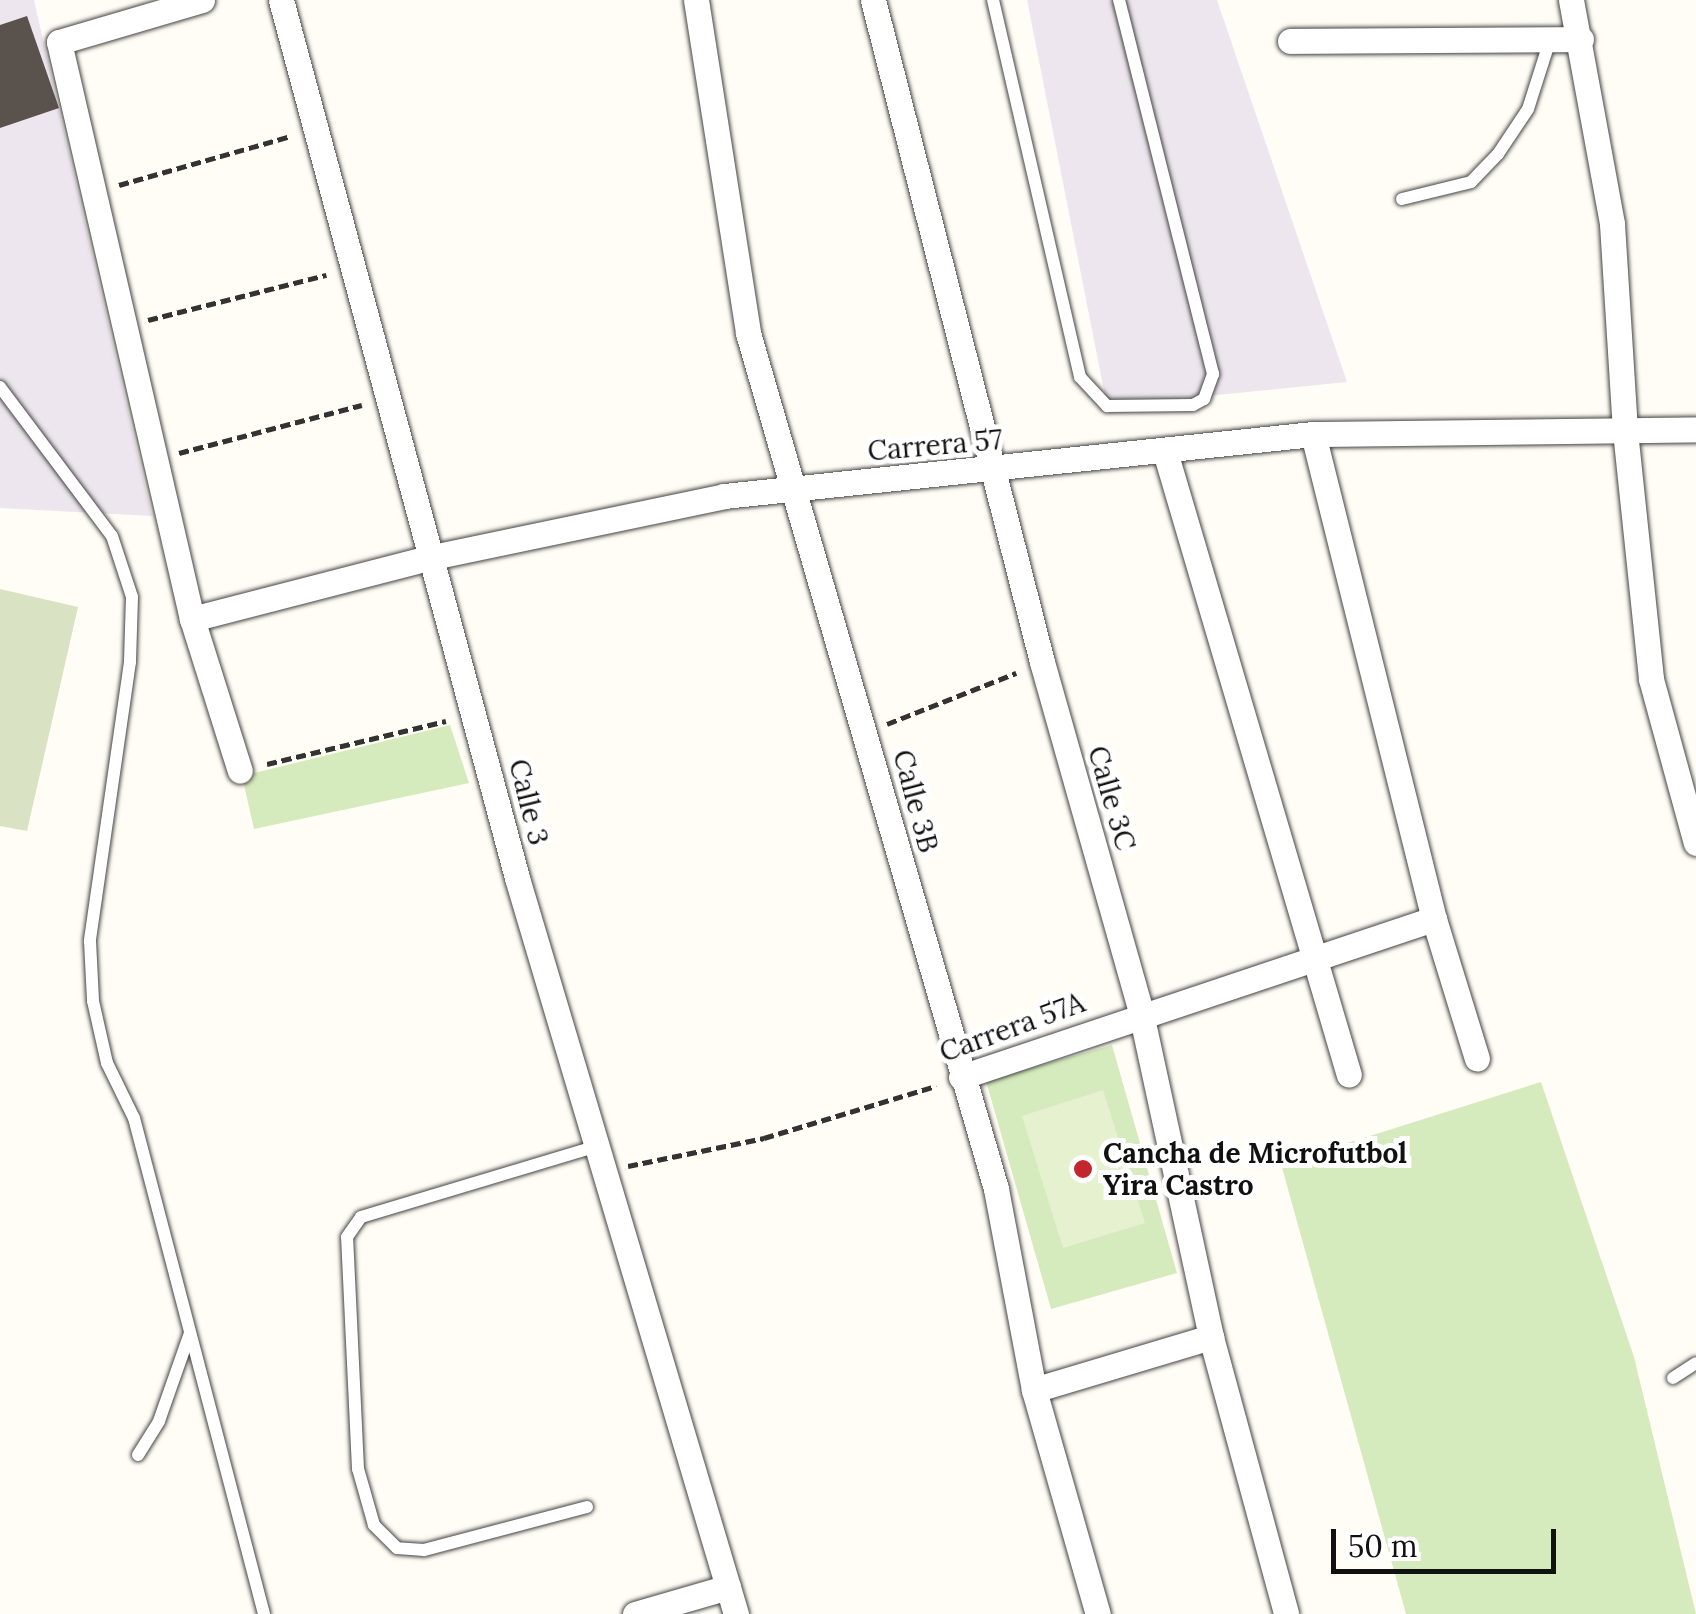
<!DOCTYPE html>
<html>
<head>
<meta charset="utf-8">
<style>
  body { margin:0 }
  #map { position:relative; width:1696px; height:1614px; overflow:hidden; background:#fffdf5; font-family:Lora,serif }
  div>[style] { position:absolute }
  .industrial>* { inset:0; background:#eee6ef }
  .green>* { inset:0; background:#d5ebbd }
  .cemetery>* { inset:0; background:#d9e3c4 }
  .pitch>* { inset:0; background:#e6f2cf }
  .building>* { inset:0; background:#5a524d }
  .path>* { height:5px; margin-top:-2.5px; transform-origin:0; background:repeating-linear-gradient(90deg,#333 0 10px,transparent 0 15px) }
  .roads { filter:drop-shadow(0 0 2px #444) drop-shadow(0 0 2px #444) }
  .service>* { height:12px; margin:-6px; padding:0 6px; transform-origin:6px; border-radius:6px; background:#fff }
  .minor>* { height:25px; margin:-12.5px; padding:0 12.5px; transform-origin:12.5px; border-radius:12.5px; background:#fff }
  .dots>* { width:28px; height:28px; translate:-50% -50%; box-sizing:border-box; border:5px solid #fff; border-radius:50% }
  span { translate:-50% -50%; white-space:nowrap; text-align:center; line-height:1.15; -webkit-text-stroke:10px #fff; paint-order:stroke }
  .street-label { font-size:28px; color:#111 }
  .poi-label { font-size:28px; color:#111; font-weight:700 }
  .left { translate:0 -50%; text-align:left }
  .scale { position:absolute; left:1331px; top:1529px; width:225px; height:45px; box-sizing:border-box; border:5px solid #111; border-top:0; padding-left:12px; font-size:30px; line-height:35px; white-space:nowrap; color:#111; -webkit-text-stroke:8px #fff; paint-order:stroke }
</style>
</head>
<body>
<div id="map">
  <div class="industrial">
    <div style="clip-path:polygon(0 0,34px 0,152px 516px,0 508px)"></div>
    <div style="clip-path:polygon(1027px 0,1217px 0,1347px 382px,1107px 406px)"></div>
  </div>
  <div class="green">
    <div style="clip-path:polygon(450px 725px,469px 783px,254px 829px,242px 776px)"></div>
    <div style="clip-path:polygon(1112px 1045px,1177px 1273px,1051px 1309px,986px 1081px)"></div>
    <div style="clip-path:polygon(1541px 1082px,1634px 1357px,1696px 1614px,1406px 1614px,1281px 1164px)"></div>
  </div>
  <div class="cemetery">
    <div style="clip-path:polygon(0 589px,78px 607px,27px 831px,0 826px)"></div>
  </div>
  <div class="pitch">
    <div style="clip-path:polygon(1103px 1090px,1145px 1223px,1063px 1248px,1022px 1116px)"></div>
  </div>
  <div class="building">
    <div style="clip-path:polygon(27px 16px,59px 108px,0 128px,0 25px)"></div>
  </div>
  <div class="path">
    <div style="left:119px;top:185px;width:179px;rotate:-15.9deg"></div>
    <div style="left:148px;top:320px;width:184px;rotate:-14.2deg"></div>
    <div style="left:179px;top:453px;width:189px;rotate:-14.7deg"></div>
    <div style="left:887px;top:724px;width:139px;rotate:-21.6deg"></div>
    <div style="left:267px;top:764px;width:184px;rotate:-13.5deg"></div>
    <div style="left:628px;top:1166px;width:139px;rotate:-11.6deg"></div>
    <div style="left:764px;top:1138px;width:180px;rotate:-16.8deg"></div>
  </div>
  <div class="roads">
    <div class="service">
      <div style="left:993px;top:0;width:387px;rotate:77deg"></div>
      <div style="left:1080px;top:377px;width:40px;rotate:47deg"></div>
      <div style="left:1107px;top:406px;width:86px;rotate:-0.7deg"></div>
      <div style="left:1193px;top:405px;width:13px;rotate:-29deg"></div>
      <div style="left:1204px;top:399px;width:27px;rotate:-70deg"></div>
      <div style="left:1213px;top:374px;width:386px;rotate:-104.1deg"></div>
      <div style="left:1402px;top:199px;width:71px;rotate:-13.8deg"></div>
      <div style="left:1471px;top:182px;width:39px;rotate:-46deg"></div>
      <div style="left:1498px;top:154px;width:54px;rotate:-56.3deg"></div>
      <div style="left:1528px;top:109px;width:72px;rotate:-72.3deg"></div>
      <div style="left:0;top:387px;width:186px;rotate:53.1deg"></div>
      <div style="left:112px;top:536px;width:64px;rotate:71.8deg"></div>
      <div style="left:132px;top:597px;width:65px;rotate:91.8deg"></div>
      <div style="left:130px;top:662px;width:282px;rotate:98.2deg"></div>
      <div style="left:90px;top:941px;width:60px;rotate:87.1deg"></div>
      <div style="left:93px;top:1001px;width:64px;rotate:77.3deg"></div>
      <div style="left:107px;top:1063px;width:61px;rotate:63.9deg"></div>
      <div style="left:134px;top:1118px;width:513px;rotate:75.31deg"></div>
      <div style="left:1673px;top:1378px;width:27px;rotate:-33deg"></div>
      <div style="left:138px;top:1455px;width:40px;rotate:-58deg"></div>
      <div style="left:159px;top:1421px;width:93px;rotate:-70.6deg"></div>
      <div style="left:587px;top:1507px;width:169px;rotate:165.2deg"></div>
      <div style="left:424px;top:1550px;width:27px;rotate:-176deg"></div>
      <div style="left:397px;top:1548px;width:33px;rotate:-135deg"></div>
      <div style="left:374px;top:1525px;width:58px;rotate:-105.9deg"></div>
      <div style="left:358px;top:1469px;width:232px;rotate:-92.7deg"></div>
      <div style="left:347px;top:1237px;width:24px;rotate:-55deg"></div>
      <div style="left:361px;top:1217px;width:247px;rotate:-16.7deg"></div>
    </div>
    <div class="minor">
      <div style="left:202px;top:0;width:149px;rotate:163.6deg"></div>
      <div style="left:59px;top:42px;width:592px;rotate:77.02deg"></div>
      <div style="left:192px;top:619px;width:159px;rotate:72.5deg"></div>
      <div style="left:281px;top:0;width:909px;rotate:74.95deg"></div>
      <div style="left:517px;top:878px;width:768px;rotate:73.43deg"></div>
      <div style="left:696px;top:0;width:337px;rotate:81.1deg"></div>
      <div style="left:748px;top:333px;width:891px;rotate:73.84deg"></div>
      <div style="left:996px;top:1189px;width:205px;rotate:79.3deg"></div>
      <div style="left:1034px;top:1390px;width:233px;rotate:74.1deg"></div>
      <div style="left:873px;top:0;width:683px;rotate:75.68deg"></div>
      <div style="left:1042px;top:662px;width:365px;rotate:74.2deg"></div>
      <div style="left:1141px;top:1013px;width:331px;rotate:77.8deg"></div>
      <div style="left:1211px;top:1337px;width:287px;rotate:74.8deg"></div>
      <div style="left:1571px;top:0;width:228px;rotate:79.6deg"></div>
      <div style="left:1612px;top:224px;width:207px;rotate:86.4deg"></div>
      <div style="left:1625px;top:431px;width:249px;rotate:84deg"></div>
      <div style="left:1651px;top:679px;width:170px;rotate:74.7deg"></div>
      <div style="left:1290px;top:41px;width:291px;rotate:-0.4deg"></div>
      <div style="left:1313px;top:434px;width:500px;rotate:76deg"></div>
      <div style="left:1434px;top:919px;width:146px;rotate:72.9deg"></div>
      <div style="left:1166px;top:455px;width:646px;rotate:73.56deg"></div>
      <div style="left:192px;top:619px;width:244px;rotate:-14.5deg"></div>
      <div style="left:428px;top:558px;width:302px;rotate:-11.8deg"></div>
      <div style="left:724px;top:496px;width:592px;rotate:-6.01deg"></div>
      <div style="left:1313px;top:434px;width:383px;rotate:-0.7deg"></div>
      <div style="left:961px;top:1077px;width:499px;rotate:-18.5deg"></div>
      <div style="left:1034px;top:1390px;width:185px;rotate:-16.7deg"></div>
      <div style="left:635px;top:1614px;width:97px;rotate:-16.2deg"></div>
    </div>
  </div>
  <div class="dots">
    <div style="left:1083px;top:1169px;background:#c4262e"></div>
  </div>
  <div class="street-label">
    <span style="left:935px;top:445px;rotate:-5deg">Carrera 57</span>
    <span style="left:1112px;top:798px;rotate:74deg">Calle 3C</span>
    <span style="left:916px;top:801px;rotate:75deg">Calle 3B</span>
    <span style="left:529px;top:802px;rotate:76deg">Calle 3</span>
    <span style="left:1012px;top:1027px;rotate:-20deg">Carrera 57A</span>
  </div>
  <div class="poi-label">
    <span class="left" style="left:1103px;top:1169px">Cancha de Microfutbol<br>Yira Castro</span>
  </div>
  <div class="scale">50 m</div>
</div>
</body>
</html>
